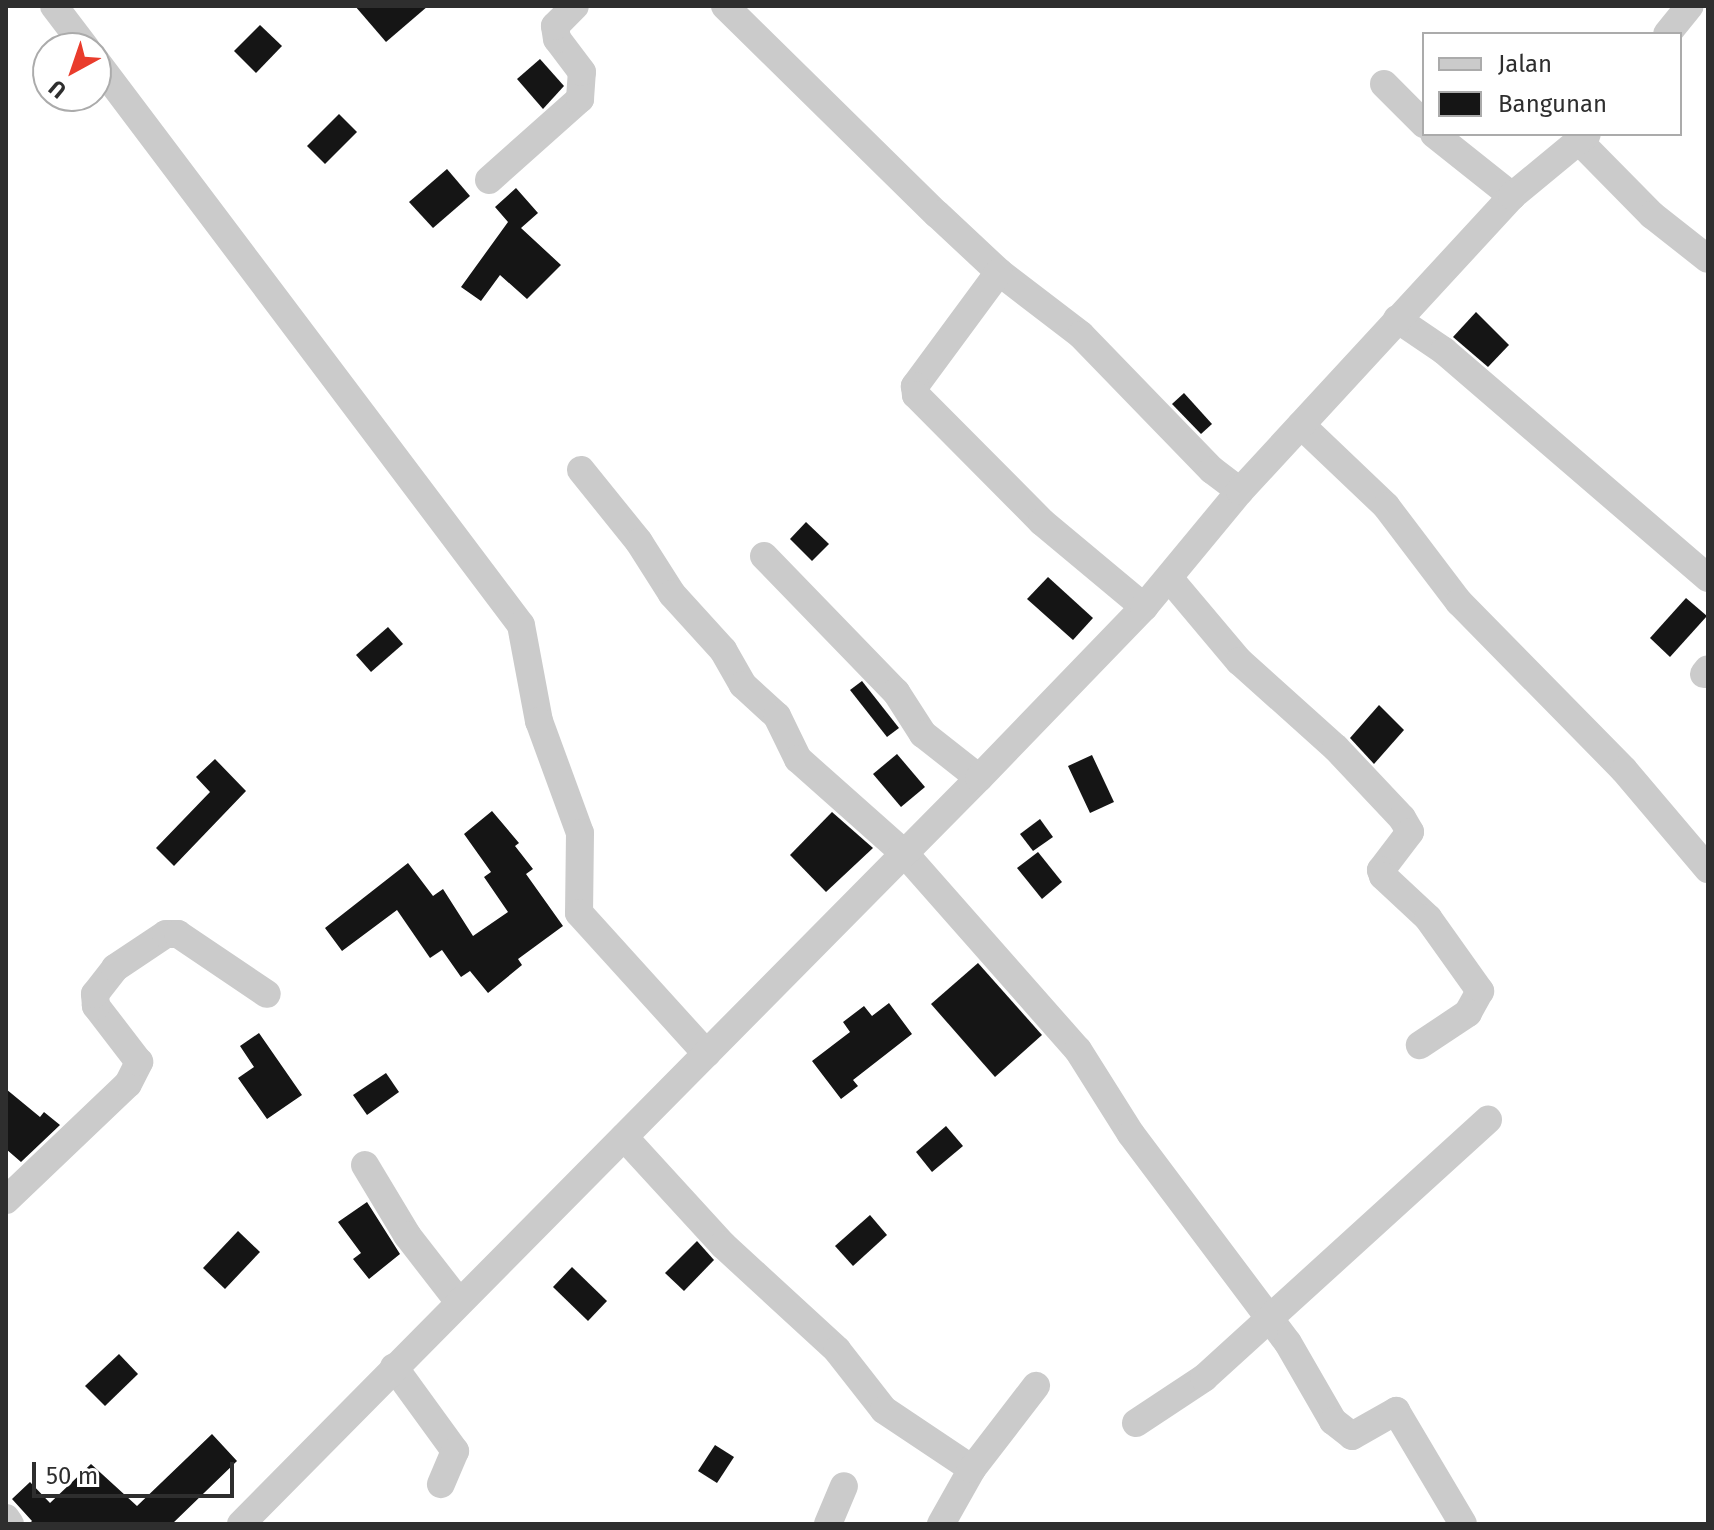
<!DOCTYPE html>
<html>
<head>
<meta charset="utf-8">
<style>
  body { margin:0 }
  #map { position:relative; width:1714px; height:1530px; overflow:hidden; background:#fff; font-family:"Fira Sans",sans-serif }
  div>[style] { position:absolute }
  .building>* { inset:0; background:#151515 }
  .minor>* { height:28px; margin:-14px; padding:0 14px; transform-origin:14px; border-radius:14px; background:#cbcbcb }
  span { translate:-50% -50%; white-space:nowrap; text-align:center; line-height:1.15; -webkit-text-stroke:8px #fff; paint-order:stroke }
  .frame { position:absolute; inset:0; border:8px solid #2e2e2e; pointer-events:none }
  .legend { position:absolute; left:1422px; top:32px; width:260px; height:104px; box-sizing:border-box; background:#fff; border:2px solid #ababab; margin:0; padding:10px 14px; list-style:none; font-size:24px; color:#2e2e2e }
  .legend li { display:flex; align-items:center; gap:16px; height:40px }
  .legend b { width:40px; border:2px solid #ababab }
  .north { position:absolute; left:32px; top:32px; width:80px; height:80px; box-sizing:border-box; background:#fff; border:2px solid #ababab; border-radius:50%; rotate:220deg; font-size:22px; font-weight:700; line-height:32px; text-align:center; color:#2e2e2e }
  .north::after { content:''; display:block; margin:auto; width:28px; height:36px; background:#e93c2c; clip-path:polygon(50% 0,100% 100%,50% 72%,0 100%) }
  .scale { position:absolute; left:32px; top:1462px; width:202px; height:36px; box-sizing:border-box; border:4px solid #2e2e2e; border-top:0; padding-left:10px; font-size:24px; line-height:28px; white-space:nowrap; color:#2e2e2e; -webkit-text-stroke:6px #fff; paint-order:stroke }
</style>
</head>
<body>
<div id="map">
  <div class="building">
    <div style="clip-path:polygon(355px 6px,428px 6px,386px 42px)"></div>
    <div style="clip-path:polygon(260px 25px,282px 46px,256px 73px,234px 51px)"></div>
    <div style="clip-path:polygon(540px 59px,564px 86px,543px 109px,517px 79px)"></div>
    <div style="clip-path:polygon(339px 114px,357px 132px,325px 164px,307px 146px)"></div>
    <div style="clip-path:polygon(447px 169px,470px 196px,433px 228px,409px 202px)"></div>
    <div style="clip-path:polygon(516px 188px,538px 213px,521px 228px,561px 265px,527px 299px,500px 275px,481px 301px,461px 287px,508px 222px,495px 207px)"></div>
    <div style="clip-path:polygon(1476px 312px,1509px 345px,1488px 367px,1453px 337px)"></div>
    <div style="clip-path:polygon(1184px 393px,1212px 424px,1201px 434px,1172px 404px)"></div>
    <div style="clip-path:polygon(806px 522px,829px 544px,812px 561px,790px 539px)"></div>
    <div style="clip-path:polygon(1048px 577px,1093px 618px,1073px 640px,1027px 599px)"></div>
    <div style="clip-path:polygon(1686px 598px,1707px 616px,1670px 657px,1650px 638px)"></div>
    <div style="clip-path:polygon(388px 627px,403px 644px,371px 672px,356px 655px)"></div>
    <div style="clip-path:polygon(862px 681px,899px 728px,887px 737px,850px 690px)"></div>
    <div style="clip-path:polygon(1379px 705px,1404px 730px,1374px 764px,1350px 738px)"></div>
    <div style="clip-path:polygon(897px 754px,925px 787px,901px 807px,873px 774px)"></div>
    <div style="clip-path:polygon(1092px 755px,1114px 802px,1090px 813px,1068px 766px)"></div>
    <div style="clip-path:polygon(215px 759px,246px 791px,174px 866px,156px 848px,210px 792px,196px 777px)"></div>
    <div style="clip-path:polygon(492px 811px,519px 843px,515px 846px,533px 869px,526px 874px,563px 926px,518px 959px,522px 965px,488px 993px,470px 971px,461px 977px,442px 950px,430px 958px,397px 910px,342px 951px,325px 928px,408px 863px,433px 896px,443px 889px,473px 936px,508px 912px,484px 877px,491px 872px,464px 834px)"></div>
    <div style="clip-path:polygon(832px 812px,873px 848px,826px 892px,790px 855px)"></div>
    <div style="clip-path:polygon(1040px 819px,1053px 837px,1033px 851px,1020px 834px)"></div>
    <div style="clip-path:polygon(1038px 852px,1062px 882px,1042px 899px,1017px 868px)"></div>
    <div style="clip-path:polygon(978px 963px,1042px 1035px,995px 1077px,931px 1004px)"></div>
    <div style="clip-path:polygon(889px 1003px,912px 1034px,853px 1080px,858px 1086px,841px 1099px,812px 1061px,850px 1032px,843px 1022px,864px 1006px,872px 1016px)"></div>
    <div style="clip-path:polygon(259px 1033px,302px 1095px,267px 1119px,238px 1078px,254px 1067px,240px 1046px)"></div>
    <div style="clip-path:polygon(386px 1073px,399px 1092px,367px 1115px,353px 1095px)"></div>
    <div style="clip-path:polygon(6px 1089px,40px 1117px,44px 1112px,60px 1125px,21px 1162px,6px 1149px)"></div>
    <div style="clip-path:polygon(946px 1126px,963px 1146px,932px 1172px,916px 1152px)"></div>
    <div style="clip-path:polygon(367px 1202px,400px 1254px,369px 1279px,353px 1259px,361px 1253px,338px 1222px)"></div>
    <div style="clip-path:polygon(870px 1215px,887px 1235px,853px 1266px,835px 1246px)"></div>
    <div style="clip-path:polygon(238px 1231px,260px 1252px,225px 1289px,203px 1268px)"></div>
    <div style="clip-path:polygon(697px 1241px,714px 1260px,684px 1291px,665px 1273px)"></div>
    <div style="clip-path:polygon(572px 1267px,607px 1301px,588px 1321px,553px 1287px)"></div>
    <div style="clip-path:polygon(119px 1354px,138px 1374px,105px 1406px,85px 1386px)"></div>
    <div style="clip-path:polygon(212px 1434px,237px 1461px,172px 1524px,29px 1524px,32px 1521px,12px 1499px,30px 1482px,50px 1503px,91px 1464px,137px 1506px)"></div>
    <div style="clip-path:polygon(715px 1445px,734px 1457px,717px 1483px,698px 1471px)"></div>
  </div>
  <div class="minor">
    <div style="left:54px;top:6px;width:53px;rotate:52.7deg"></div>
    <div style="left:725px;top:6px;width:297px;rotate:44.5deg"></div>
    <div style="left:937px;top:214px;width:85px;rotate:43.1deg"></div>
    <div style="left:999px;top:272px;width:103px;rotate:37.5deg"></div>
    <div style="left:1081px;top:335px;width:188px;rotate:45.9deg"></div>
    <div style="left:1212px;top:470px;width:35px;rotate:37deg"></div>
    <div style="left:1667px;top:34px;width:36px;rotate:-51deg"></div>
    <div style="left:96px;top:61px;width:706px;rotate:53deg"></div>
    <div style="left:521px;top:625px;width:98px;rotate:79.4deg"></div>
    <div style="left:539px;top:721px;width:119px;rotate:69.9deg"></div>
    <div style="left:580px;top:833px;width:80px;rotate:90.7deg"></div>
    <div style="left:579px;top:913px;width:190px;rotate:47.8deg"></div>
    <div style="left:1384px;top:84px;width:57px;rotate:45deg"></div>
    <div style="left:1434px;top:134px;width:100px;rotate:38.5deg"></div>
    <div style="left:1580px;top:142px;width:103px;rotate:45.4deg"></div>
    <div style="left:1652px;top:215px;width:71px;rotate:38.2deg"></div>
    <div style="left:489px;top:180px;width:122px;rotate:-41.7deg"></div>
    <div style="left:580px;top:99px;width:27px;rotate:-86deg"></div>
    <div style="left:582px;top:72px;width:41px;rotate:-127.1deg"></div>
    <div style="left:557px;top:39px;width:13px;rotate:-99deg"></div>
    <div style="left:555px;top:26px;width:28px;rotate:-45deg"></div>
    <div style="left:999px;top:272px;width:142px;rotate:126.4deg"></div>
    <div style="left:915px;top:386px;width:9px;rotate:84deg"></div>
    <div style="left:916px;top:395px;width:179px;rotate:45.2deg"></div>
    <div style="left:1042px;top:522px;width:133px;rotate:39.8deg"></div>
    <div style="left:1397px;top:319px;width:57px;rotate:34.2deg"></div>
    <div style="left:1444px;top:351px;width:348px;rotate:40.7deg"></div>
    <div style="left:1301px;top:425px;width:117px;rotate:43.6deg"></div>
    <div style="left:1386px;top:506px;width:121px;rotate:52.8deg"></div>
    <div style="left:1459px;top:602px;width:235px;rotate:45.5deg"></div>
    <div style="left:1624px;top:770px;width:130px;rotate:49.7deg"></div>
    <div style="left:581px;top:470px;width:92px;rotate:51.1deg"></div>
    <div style="left:639px;top:542px;width:62px;rotate:57.6deg"></div>
    <div style="left:672px;top:594px;width:76px;rotate:47.7deg"></div>
    <div style="left:723px;top:650px;width:40px;rotate:60.3deg"></div>
    <div style="left:743px;top:685px;width:46px;rotate:42.4deg"></div>
    <div style="left:777px;top:716px;width:48px;rotate:64deg"></div>
    <div style="left:798px;top:759px;width:143px;rotate:41.6deg"></div>
    <div style="left:905px;top:854px;width:261px;rotate:48.6deg"></div>
    <div style="left:1078px;top:1050px;width:99px;rotate:57.8deg"></div>
    <div style="left:1131px;top:1134px;width:261px;rotate:53.1deg"></div>
    <div style="left:1288px;top:1343px;width:90px;rotate:60deg"></div>
    <div style="left:1333px;top:1421px;width:24px;rotate:38deg"></div>
    <div style="left:1352px;top:1436px;width:51px;rotate:-29.6deg"></div>
    <div style="left:1396px;top:1411px;width:131px;rotate:59.3deg"></div>
    <div style="left:764px;top:556px;width:190px;rotate:45.9deg"></div>
    <div style="left:896px;top:692px;width:50px;rotate:57.3deg"></div>
    <div style="left:923px;top:734px;width:71px;rotate:38.2deg"></div>
    <div style="left:1169px;top:578px;width:109px;rotate:49.9deg"></div>
    <div style="left:1239px;top:661px;width:130px;rotate:41.9deg"></div>
    <div style="left:1336px;top:748px;width:96px;rotate:46.7deg"></div>
    <div style="left:1402px;top:818px;width:16px;rotate:60deg"></div>
    <div style="left:1410px;top:832px;width:48px;rotate:127.3deg"></div>
    <div style="left:1381px;top:870px;width:6px;rotate:72deg"></div>
    <div style="left:1383px;top:876px;width:62px;rotate:43deg"></div>
    <div style="left:1428px;top:918px;width:90px;rotate:54.5deg"></div>
    <div style="left:1480px;top:991px;width:25px;rotate:119deg"></div>
    <div style="left:1468px;top:1013px;width:58px;rotate:146.3deg"></div>
    <div style="left:1704px;top:674px;width:6px;rotate:-51deg"></div>
    <div style="left:624px;top:1137px;width:147px;rotate:47.5deg"></div>
    <div style="left:723px;top:1245px;width:155px;rotate:42.6deg"></div>
    <div style="left:837px;top:1350px;width:76px;rotate:51.9deg"></div>
    <div style="left:884px;top:1410px;width:106px;rotate:33.8deg"></div>
    <div style="left:365px;top:1165px;width:82px;rotate:59deg"></div>
    <div style="left:407px;top:1235px;width:85px;rotate:52.2deg"></div>
    <div style="left:6px;top:1200px;width:168px;rotate:-43.6deg"></div>
    <div style="left:128px;top:1084px;width:25px;rotate:-63deg"></div>
    <div style="left:139px;top:1062px;width:71px;rotate:-127.5deg"></div>
    <div style="left:96px;top:1006px;width:12px;rotate:-95deg"></div>
    <div style="left:95px;top:994px;width:33px;rotate:-52deg"></div>
    <div style="left:115px;top:968px;width:61px;rotate:-33.7deg"></div>
    <div style="left:166px;top:934px;width:12px"></div>
    <div style="left:178px;top:934px;width:107px;rotate:34deg"></div>
    <div style="left:394px;top:1367px;width:104px;rotate:54deg"></div>
    <div style="left:455px;top:1451px;width:36px;rotate:113deg"></div>
    <div style="left:1136px;top:1423px;width:82px;rotate:-33.5deg"></div>
    <div style="left:1204px;top:1378px;width:384px;rotate:-42.3deg"></div>
    <div style="left:6px;top:1518px;width:7px;rotate:56deg"></div>
    <div style="left:241px;top:1524px;width:1049px;rotate:-45.31deg"></div>
    <div style="left:979px;top:778px;width:238px;rotate:-46deg"></div>
    <div style="left:1144px;top:607px;width:151px;rotate:-50.4deg"></div>
    <div style="left:1240px;top:491px;width:401px;rotate:-47.3deg"></div>
    <div style="left:1512px;top:196px;width:97px;rotate:-39.6deg"></div>
    <div style="left:828px;top:1524px;width:41px;rotate:-67.2deg"></div>
    <div style="left:941px;top:1524px;width:63px;rotate:-60.6deg"></div>
    <div style="left:972px;top:1469px;width:105px;rotate:-52.4deg"></div>
  </div>
  <div class="frame"></div>
  <ul class="legend">
  <li><b style="height:10px;background:#cbcbcb"></b>Jalan</li>
  <li><b style="height:22px;background:#151515"></b>Bangunan</li>
  </ul>
  <div class="north">U</div>
  <div class="scale">50 m</div>
</div>
</body>
</html>
